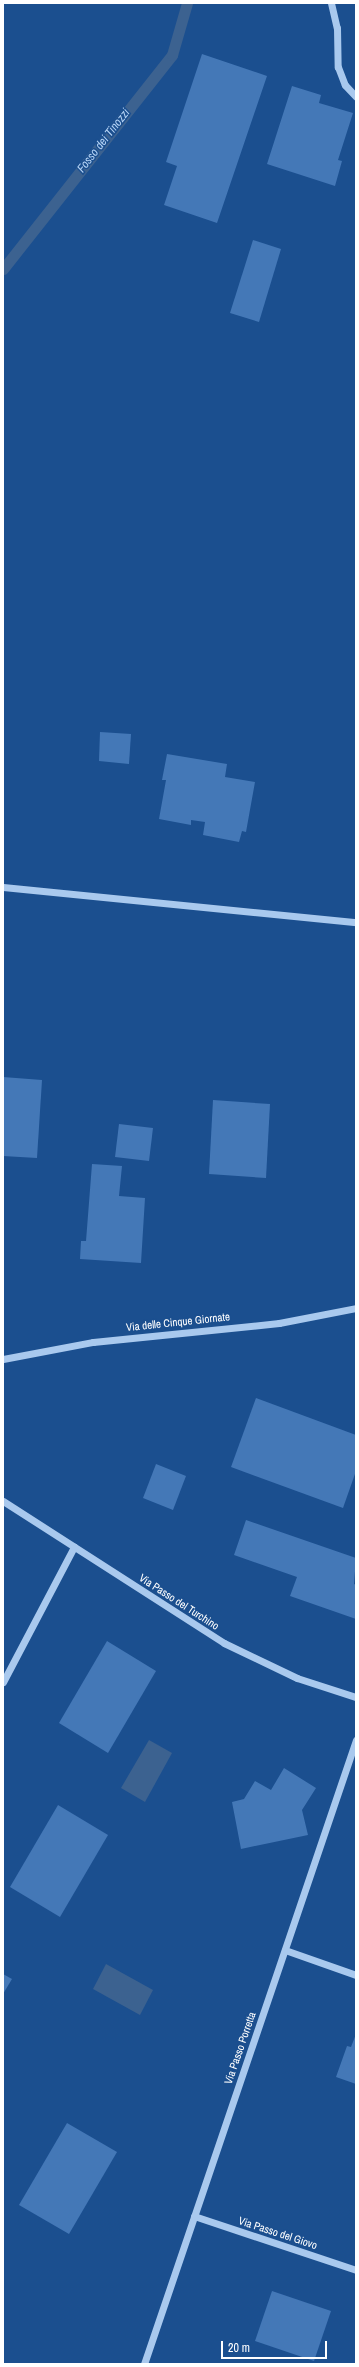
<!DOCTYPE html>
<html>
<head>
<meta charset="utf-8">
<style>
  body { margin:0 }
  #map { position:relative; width:359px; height:2367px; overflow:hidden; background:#1b4f8f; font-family:"Archivo Narrow",sans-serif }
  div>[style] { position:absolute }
  .water>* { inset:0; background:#3c6290 }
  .stream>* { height:11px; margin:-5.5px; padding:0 5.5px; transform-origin:5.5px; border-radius:5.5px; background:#3c6290 }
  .building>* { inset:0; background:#4478b7 }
  .minor>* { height:7px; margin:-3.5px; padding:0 3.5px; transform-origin:3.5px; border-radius:3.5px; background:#a9c9ee }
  span { translate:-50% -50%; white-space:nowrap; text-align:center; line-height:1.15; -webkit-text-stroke:3px #1b4f8f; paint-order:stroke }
  .street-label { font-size:11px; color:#fff }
  .water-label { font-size:12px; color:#b5d3f5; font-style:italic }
  .frame { position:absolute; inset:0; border:4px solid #fff; pointer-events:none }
  .scale { position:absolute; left:221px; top:2341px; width:106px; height:18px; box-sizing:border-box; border:2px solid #fff; border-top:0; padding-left:5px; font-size:12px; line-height:14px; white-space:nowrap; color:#fff; -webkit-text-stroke:3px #1b4f8f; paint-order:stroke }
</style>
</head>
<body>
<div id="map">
  <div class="water">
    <div style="clip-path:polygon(149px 1740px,172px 1753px,145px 1802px,121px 1788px)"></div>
    <div style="clip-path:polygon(106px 1964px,153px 1990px,140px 2015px,93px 1989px)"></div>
  </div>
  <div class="stream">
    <div style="left:3px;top:269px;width:273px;rotate:-51.7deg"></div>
    <div style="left:172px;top:55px;width:54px;rotate:-73.9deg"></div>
  </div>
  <div class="building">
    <div style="clip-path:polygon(202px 54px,267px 76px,217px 223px,164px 205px,177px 166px,166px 162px)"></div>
    <div style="clip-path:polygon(292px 86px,321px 95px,319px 103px,353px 113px,338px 160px,342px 161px,335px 186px,267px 164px)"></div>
    <div style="clip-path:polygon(253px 240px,281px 249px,259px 322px,230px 313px)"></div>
    <div style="clip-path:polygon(100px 732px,131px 734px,129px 764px,99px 761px)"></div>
    <div style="clip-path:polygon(167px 754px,227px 764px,225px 777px,255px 782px,246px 832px,242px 831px,239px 842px,203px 835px,205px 822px,191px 820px,191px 825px,159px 819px,166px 780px,162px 780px)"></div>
    <div style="clip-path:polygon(3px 1077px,42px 1080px,37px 1158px,3px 1156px)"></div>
    <div style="clip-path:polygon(213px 1100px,270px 1104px,266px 1178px,209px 1174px)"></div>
    <div style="clip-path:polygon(119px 1124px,153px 1128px,149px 1161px,115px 1157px)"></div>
    <div style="clip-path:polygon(92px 1164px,122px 1166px,119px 1196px,145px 1198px,141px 1263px,80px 1259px,81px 1241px,86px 1241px)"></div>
    <div style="clip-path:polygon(256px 1398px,356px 1435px,356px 1471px,343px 1508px,231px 1467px)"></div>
    <div style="clip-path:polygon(156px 1464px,186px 1476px,173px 1510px,143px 1498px)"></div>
    <div style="clip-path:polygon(246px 1520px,356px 1558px,354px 1584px,356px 1585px,356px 1619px,290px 1596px,297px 1577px,234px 1555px)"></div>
    <div style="clip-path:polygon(107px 1641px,156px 1671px,108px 1753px,59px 1723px)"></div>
    <div style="clip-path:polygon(284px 1768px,316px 1788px,302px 1810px,308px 1835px,241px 1849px,232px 1802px,244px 1799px,255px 1781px,271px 1790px)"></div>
    <div style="clip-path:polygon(58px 1805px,108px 1835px,60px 1917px,10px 1887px)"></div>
    <div style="clip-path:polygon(3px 1974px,12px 1979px,3px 1994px)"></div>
    <div style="clip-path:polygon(356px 2034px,356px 2084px,336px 2077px,347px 2046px,351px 2047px)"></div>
    <div style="clip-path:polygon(67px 2123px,117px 2152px,69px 2234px,19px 2205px)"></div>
    <div style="clip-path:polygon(272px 2291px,331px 2311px,314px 2361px,255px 2341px)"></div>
  </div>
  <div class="minor">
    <div style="left:331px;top:3px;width:26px;rotate:77deg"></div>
    <div style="left:337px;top:28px;width:39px;rotate:89deg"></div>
    <div style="left:338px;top:67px;width:19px;rotate:69deg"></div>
    <div style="left:345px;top:85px;width:16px;rotate:47deg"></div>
    <div style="left:3px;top:887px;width:355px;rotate:5.7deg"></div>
    <div style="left:3px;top:1359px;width:92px;rotate:-10.7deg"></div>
    <div style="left:93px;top:1342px;width:187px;rotate:-5.8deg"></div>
    <div style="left:279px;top:1323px;width:78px;rotate:-11deg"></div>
    <div style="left:3px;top:1501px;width:263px;rotate:32.7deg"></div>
    <div style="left:224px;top:1643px;width:81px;rotate:25.6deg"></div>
    <div style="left:297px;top:1678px;width:62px;rotate:17.9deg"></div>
    <div style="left:3px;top:1682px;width:153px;rotate:-62.3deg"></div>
    <div style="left:285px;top:1950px;width:75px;rotate:19.4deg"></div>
    <div style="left:194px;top:2216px;width:171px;rotate:18.4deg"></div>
    <div style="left:144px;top:2364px;width:659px;rotate:-71.24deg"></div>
  </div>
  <div class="street-label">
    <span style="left:178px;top:1322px;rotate:-6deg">Via delle Cinque Giornate</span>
    <span style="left:179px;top:1602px;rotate:33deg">Via Passo del Turchino</span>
    <span style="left:240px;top:2048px;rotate:-71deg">Via Passo Porretta</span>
    <span style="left:278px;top:2233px;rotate:18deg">Via Passo del Giovo</span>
  </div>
  <div class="water-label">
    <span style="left:104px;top:141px;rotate:-52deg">Fosso dei Tinozzi</span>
  </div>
  <div class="frame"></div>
  <div class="scale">20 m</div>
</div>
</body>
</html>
